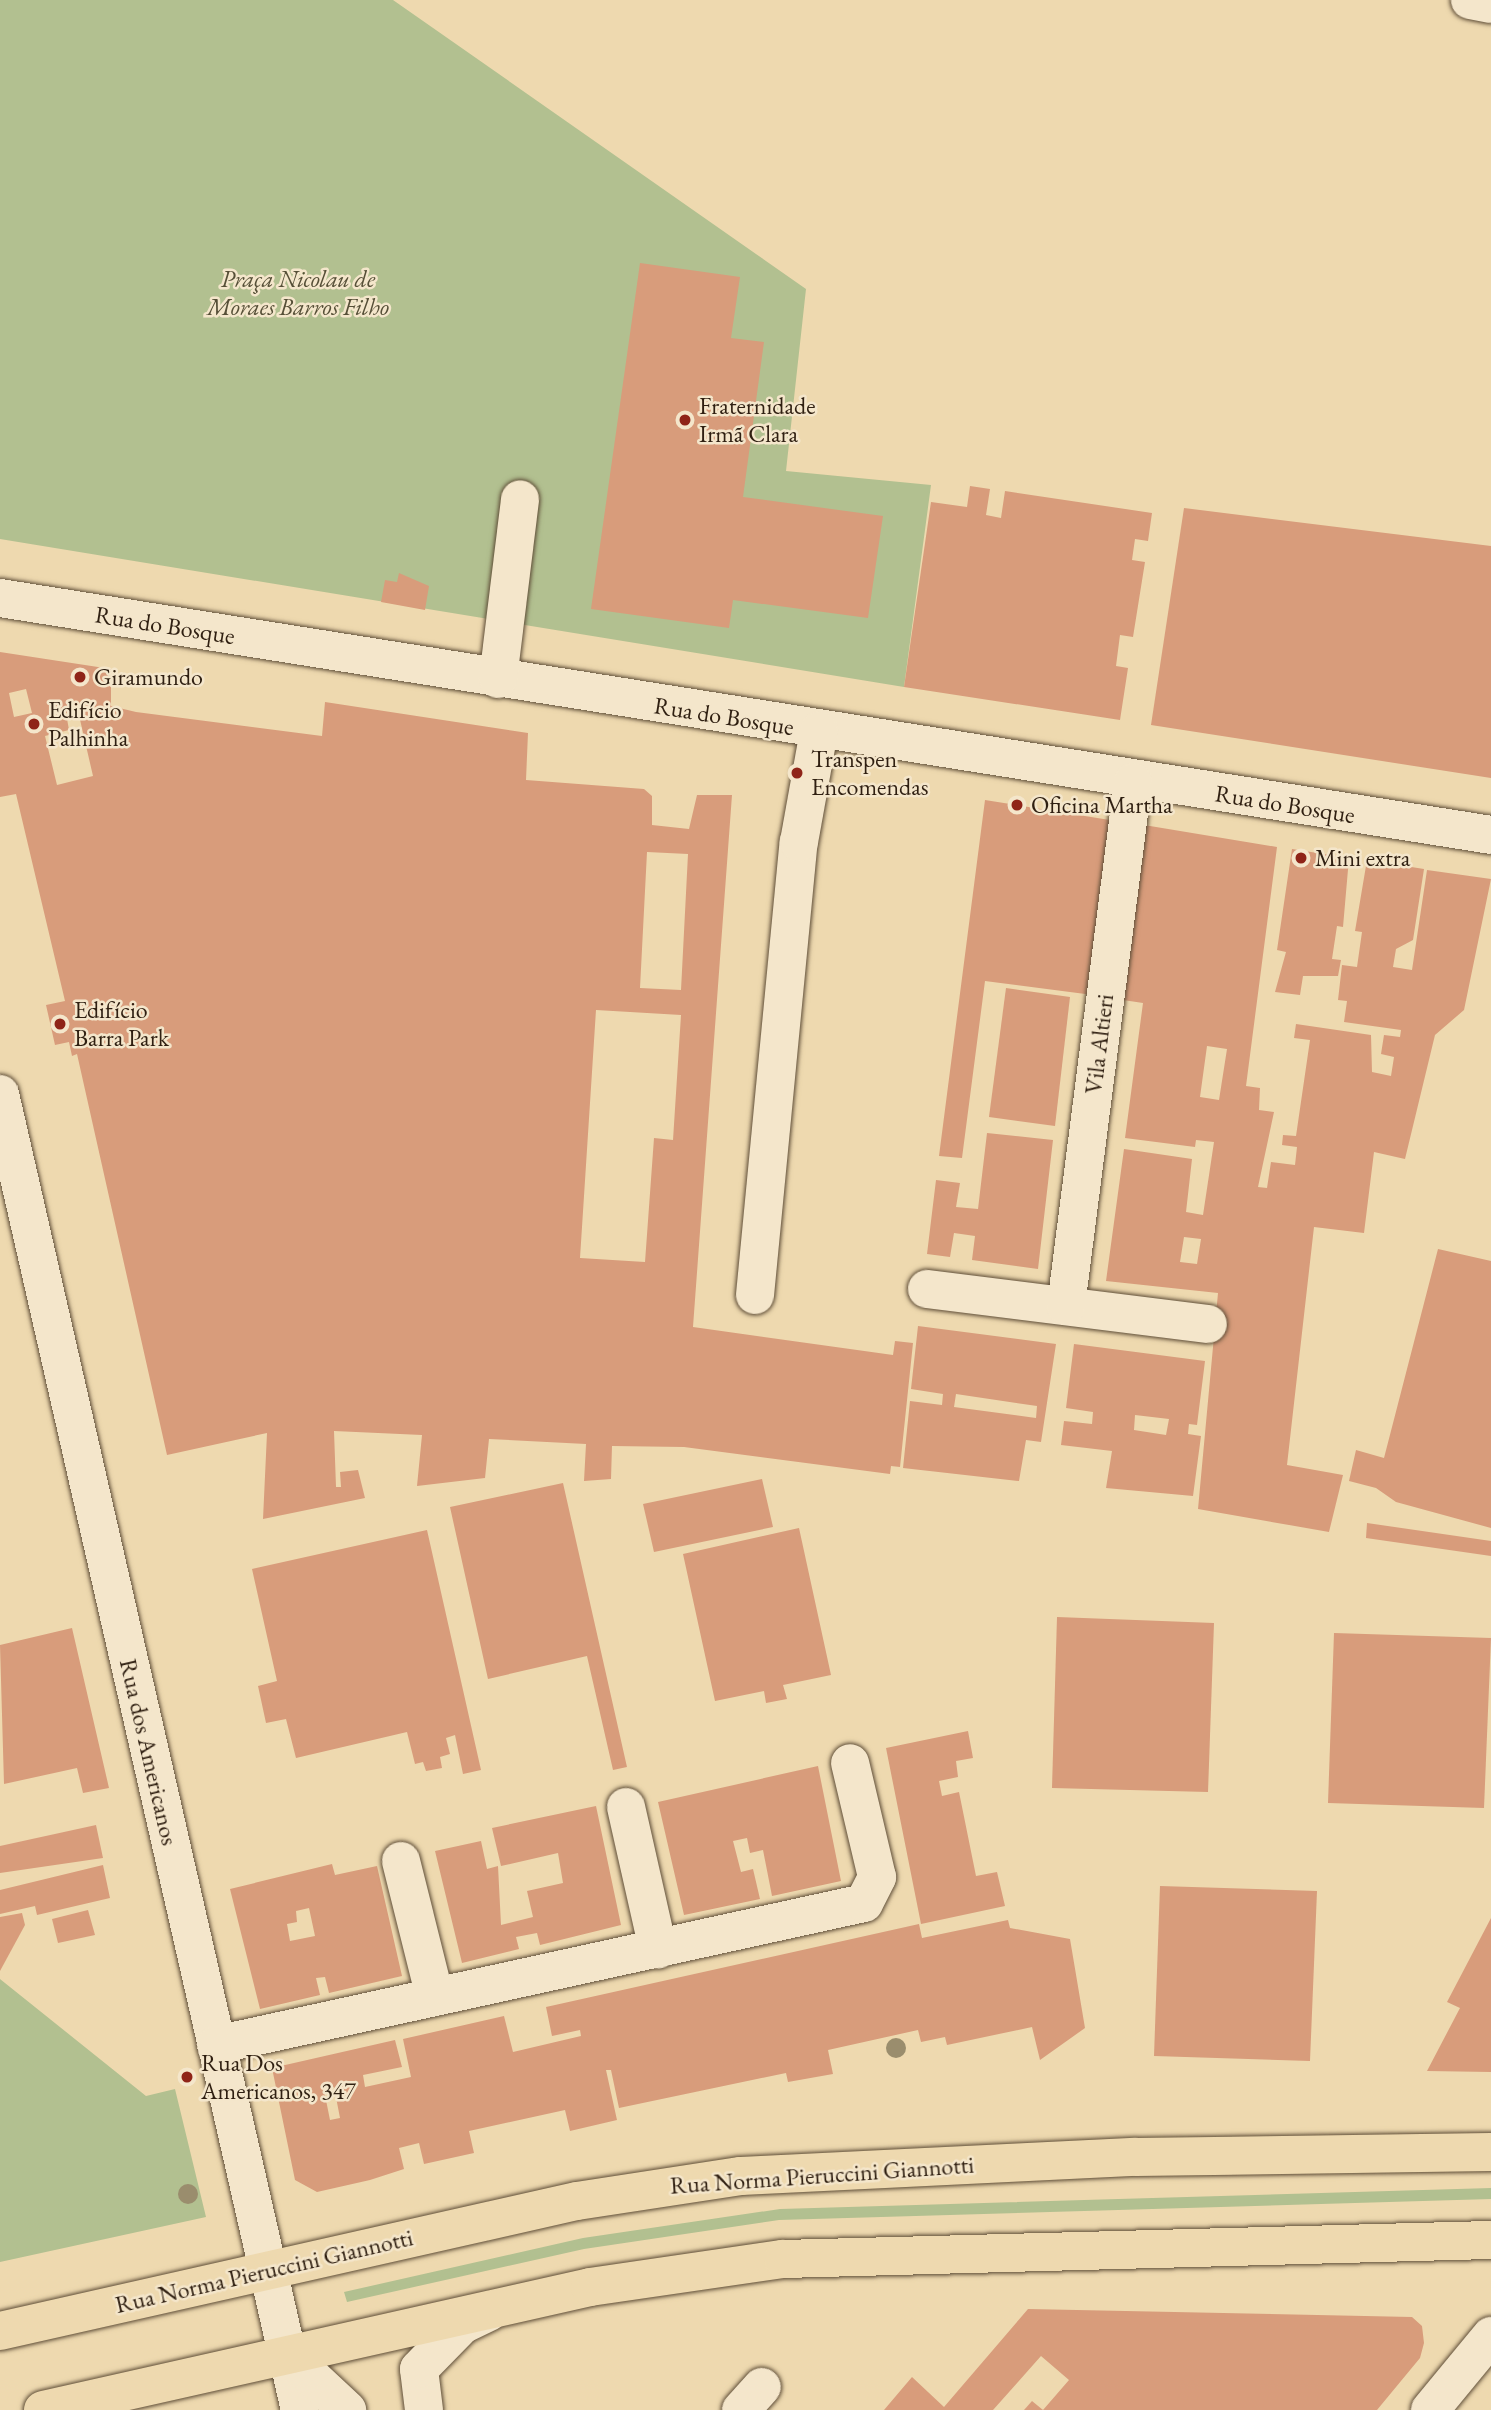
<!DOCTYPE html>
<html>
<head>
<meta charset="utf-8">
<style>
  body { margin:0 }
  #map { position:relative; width:1491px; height:2410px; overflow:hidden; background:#eed9af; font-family:"EB Garamond",serif }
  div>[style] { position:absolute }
  .green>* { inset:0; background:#b2c090 }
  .building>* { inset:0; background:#d89c7b }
  .roads { filter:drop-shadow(0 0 2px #5f4e38) drop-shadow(0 0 2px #5f4e38) }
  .minor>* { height:38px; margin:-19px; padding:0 19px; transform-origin:19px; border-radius:19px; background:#f4e6cb }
  .major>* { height:38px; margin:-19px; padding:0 19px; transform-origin:19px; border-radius:19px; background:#eed9af }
  .trees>* { width:20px; height:20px; margin:-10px; border-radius:50%; background:#9a8d6d }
  .dots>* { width:19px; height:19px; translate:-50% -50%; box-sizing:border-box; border:4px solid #f4e6cb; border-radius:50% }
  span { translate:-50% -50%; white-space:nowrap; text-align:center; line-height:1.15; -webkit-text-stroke:5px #f4e6cb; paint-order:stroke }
  .park-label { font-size:24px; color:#564f37; font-style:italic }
  .poi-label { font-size:24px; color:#2f1f11 }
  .left { translate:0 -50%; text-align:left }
  .street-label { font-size:24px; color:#2f1f11 }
</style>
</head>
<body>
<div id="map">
  <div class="green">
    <div style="clip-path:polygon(0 0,393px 0,806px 289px,786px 471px,931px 485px,904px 687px,0 539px)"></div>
    <div style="clip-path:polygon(0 1979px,146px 2096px,175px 2089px,206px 2217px,0 2262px)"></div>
    <div style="clip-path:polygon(1491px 2188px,1491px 2199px,779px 2220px,584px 2249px,347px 2302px,344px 2292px,583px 2238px,780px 2209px)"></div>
  </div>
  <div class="building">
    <div style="clip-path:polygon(640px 263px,740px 277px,731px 338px,764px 342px,743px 497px,883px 516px,868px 618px,733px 600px,729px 628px,591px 609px)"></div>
    <div style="clip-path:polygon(970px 486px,990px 489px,986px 515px,1001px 518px,1005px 491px,1152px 513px,1148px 541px,1135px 539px,1132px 560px,1145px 562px,1133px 637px,1120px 635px,1116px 666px,1128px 668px,1120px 720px,904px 687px,931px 502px,967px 507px)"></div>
    <div style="clip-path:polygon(1184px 508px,1491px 546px,1491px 778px,1151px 725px)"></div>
    <div style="clip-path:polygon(399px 573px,429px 586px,425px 610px,381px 602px,385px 580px,397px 582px)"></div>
    <div style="clip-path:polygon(evenodd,0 652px,111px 669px,111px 706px,136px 712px,322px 736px,325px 702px,528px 733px,526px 780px,644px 789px,652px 796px,652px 825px,689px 829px,697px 795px,732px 795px,693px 1327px,893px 1355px,895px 1341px,913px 1343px,900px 1467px,891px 1466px,890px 1474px,684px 1447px,612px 1446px,611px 1479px,584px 1481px,586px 1444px,489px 1439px,485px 1478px,417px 1486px,422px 1435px,334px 1431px,336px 1487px,341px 1487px,340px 1472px,358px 1470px,365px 1498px,263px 1519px,267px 1433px,167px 1455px,77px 1054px,72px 1056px,69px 1042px,55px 1045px,46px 1005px,65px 1001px,16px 794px,0 797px,0 652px,26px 689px,32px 713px,14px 717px,9px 693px,26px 689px,0 652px,78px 711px,93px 776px,57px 785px,45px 736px,69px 730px,66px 713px,78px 711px,0 652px,647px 852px,688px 854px,681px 990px,640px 988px,647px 852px,0 652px,596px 1010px,681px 1015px,673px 1140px,654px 1138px,645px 1262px,580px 1258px,596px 1010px)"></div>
    <div style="clip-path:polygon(985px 800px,1116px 821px,1093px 995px,985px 981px,962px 1158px,939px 1156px)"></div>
    <div style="clip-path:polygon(evenodd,1144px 825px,1277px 847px,1246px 1086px,1260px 1088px,1259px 1110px,1274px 1112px,1258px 1187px,1267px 1188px,1271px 1162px,1295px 1165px,1297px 1147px,1282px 1145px,1283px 1135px,1296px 1136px,1310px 1040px,1294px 1038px,1296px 1024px,1371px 1035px,1372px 1072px,1391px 1076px,1394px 1057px,1381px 1054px,1384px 1035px,1400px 1037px,1401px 1030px,1344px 1022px,1347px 1001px,1338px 1000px,1342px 965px,1357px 967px,1362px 932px,1355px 931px,1367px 860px,1424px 869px,1413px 940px,1396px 949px,1393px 967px,1412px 970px,1427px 870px,1491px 879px,1464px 1010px,1435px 1035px,1405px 1159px,1374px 1152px,1364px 1233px,1314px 1227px,1287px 1465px,1343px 1475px,1329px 1532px,1198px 1509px,1218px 1293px,1106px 1281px,1124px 1149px,1192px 1159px,1186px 1212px,1203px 1215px,1214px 1142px,1196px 1140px,1195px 1147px,1125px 1138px,1143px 1003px,1123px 1000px,1144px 825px,1207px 1046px,1227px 1049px,1219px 1100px,1200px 1097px,1207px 1046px,1144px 825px,1184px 1237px,1201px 1239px,1197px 1264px,1180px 1262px,1184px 1237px)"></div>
    <div style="clip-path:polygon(1292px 849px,1349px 858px,1343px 927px,1337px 926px,1332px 959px,1341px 960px,1338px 976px,1303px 976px,1300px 995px,1275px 992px,1286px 952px,1277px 950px)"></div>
    <div style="clip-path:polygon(1006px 988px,1070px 997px,1055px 1126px,989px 1117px)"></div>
    <div style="clip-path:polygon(987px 1133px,1053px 1140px,1038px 1269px,972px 1260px,975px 1236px,954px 1233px,950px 1257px,927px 1254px,936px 1180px,960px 1183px,956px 1207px,978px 1209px)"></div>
    <div style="clip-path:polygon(1438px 1249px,1491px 1261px,1491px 1528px,1396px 1502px,1376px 1488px,1349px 1481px,1356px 1450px,1384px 1458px)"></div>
    <div style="clip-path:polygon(evenodd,918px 1326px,1056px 1344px,1041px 1442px,1026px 1440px,1019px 1481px,903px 1468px,910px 1401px,942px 1405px,943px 1394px,911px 1389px,918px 1326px,956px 1394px,1037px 1406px,1036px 1418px,954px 1407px,956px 1394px)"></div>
    <div style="clip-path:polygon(evenodd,1074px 1344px,1205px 1361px,1197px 1425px,1189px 1424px,1188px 1434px,1201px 1436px,1193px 1496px,1106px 1488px,1112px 1451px,1061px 1445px,1064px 1421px,1092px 1424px,1093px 1412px,1066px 1408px,1074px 1344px,1135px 1415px,1169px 1419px,1166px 1435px,1134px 1430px,1135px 1415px)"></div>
    <div style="clip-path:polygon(762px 1479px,773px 1527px,654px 1552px,643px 1504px)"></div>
    <div style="clip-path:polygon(563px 1483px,627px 1767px,613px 1770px,587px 1656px,488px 1679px,450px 1507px)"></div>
    <div style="clip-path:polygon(1367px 1523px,1491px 1541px,1491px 1556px,1366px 1538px)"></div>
    <div style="clip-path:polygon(799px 1528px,831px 1675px,783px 1685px,787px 1699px,766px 1703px,764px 1691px,715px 1701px,683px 1554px)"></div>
    <div style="clip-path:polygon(427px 1530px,481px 1770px,463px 1774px,455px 1735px,446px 1738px,450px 1754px,440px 1757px,442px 1768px,426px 1771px,423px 1762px,415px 1764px,407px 1732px,296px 1758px,286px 1719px,266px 1723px,258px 1686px,277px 1681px,252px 1569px)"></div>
    <div style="clip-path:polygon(1057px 1617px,1214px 1623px,1208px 1792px,1052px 1788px)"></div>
    <div style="clip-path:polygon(72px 1628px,109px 1788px,83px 1793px,77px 1768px,4px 1784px,0 1645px)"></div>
    <div style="clip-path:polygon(1334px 1633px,1491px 1638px,1484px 1808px,1328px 1803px)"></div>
    <div style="clip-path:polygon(968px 1731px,973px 1758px,956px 1761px,958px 1777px,939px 1781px,942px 1796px,959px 1792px,976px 1876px,997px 1872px,1005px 1906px,921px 1924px,886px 1748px)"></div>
    <div style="clip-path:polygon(818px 1766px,841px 1881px,772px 1896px,763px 1850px,750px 1853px,747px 1838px,733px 1841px,741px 1872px,753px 1869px,760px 1899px,684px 1915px,658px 1802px)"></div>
    <div style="clip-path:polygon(596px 1806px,621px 1925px,540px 1945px,537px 1933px,516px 1937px,519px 1949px,462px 1963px,435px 1851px,481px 1841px,487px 1869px,498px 1866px,501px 1925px,533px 1917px,527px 1891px,563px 1883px,558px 1853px,501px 1866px,492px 1828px)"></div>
    <div style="clip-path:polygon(96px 1825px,103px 1858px,0 1873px,0 1846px)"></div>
    <div style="clip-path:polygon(evenodd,332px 1864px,335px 1875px,377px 1866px,402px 1976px,329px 1993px,325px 1977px,316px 1978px,320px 1995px,260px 2009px,230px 1889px,332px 1864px,309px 1908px,315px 1936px,290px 1941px,287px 1924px,297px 1922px,296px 1911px,309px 1908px)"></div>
    <div style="clip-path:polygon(103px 1865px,110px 1898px,37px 1915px,35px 1906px,0 1914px,0 1890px)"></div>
    <div style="clip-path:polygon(1160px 1886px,1317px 1891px,1310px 2061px,1154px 2056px)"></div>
    <div style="clip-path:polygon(88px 1910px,95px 1935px,58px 1943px,52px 1919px)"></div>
    <div style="clip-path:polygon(22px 1913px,25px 1925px,0 1971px,0 1917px)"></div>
    <div style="clip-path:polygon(1491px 1918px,1491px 2072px,1427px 2071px,1460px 2008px,1447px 2002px)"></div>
    <div style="clip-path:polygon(evenodd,1008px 1920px,1010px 1928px,1070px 1939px,1085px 2028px,1040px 2060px,1032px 2027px,947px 2045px,945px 2037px,921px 2042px,918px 2030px,828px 2050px,833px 2074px,788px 2082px,786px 2073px,619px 2108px,611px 2070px,606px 2070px,617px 2120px,570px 2131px,565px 2110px,469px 2131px,474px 2153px,424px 2164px,419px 2143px,399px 2148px,404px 2169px,370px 2180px,317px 2192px,295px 2180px,272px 2068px,395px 2040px,402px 2067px,363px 2075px,365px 2087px,411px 2077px,403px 2039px,504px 2016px,513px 2052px,581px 2036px,580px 2030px,552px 2036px,546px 2007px,919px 1924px,922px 1938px,1008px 1920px,334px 2087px,340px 2118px,330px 2120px,324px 2090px,334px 2087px)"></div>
    <div style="clip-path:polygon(1028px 2309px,1412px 2317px,1422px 2326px,1424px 2343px,1420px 2358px,1377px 2410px,1043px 2410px,1069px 2380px,1041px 2356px,993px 2410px,884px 2410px,912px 2377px,944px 2407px)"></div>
    <div style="clip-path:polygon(1032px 2401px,1043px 2410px,1024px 2410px)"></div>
  </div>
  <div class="roads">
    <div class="minor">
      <div style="left:1470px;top:0;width:21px;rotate:11deg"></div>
      <div style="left:0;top:598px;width:1510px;rotate:9.03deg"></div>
      <div style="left:498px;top:679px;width:181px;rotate:-83deg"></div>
      <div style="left:0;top:1094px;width:1350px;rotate:77.16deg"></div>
      <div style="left:927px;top:1289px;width:283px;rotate:7.1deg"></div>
      <div style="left:755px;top:1295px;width:455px;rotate:-84.5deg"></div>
      <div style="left:799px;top:842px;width:113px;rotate:-79.8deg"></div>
      <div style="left:1066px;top:1306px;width:528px;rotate:-82.71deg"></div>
      <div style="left:626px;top:1807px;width:146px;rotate:77.3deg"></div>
      <div style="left:401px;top:1861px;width:140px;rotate:76deg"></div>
      <div style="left:216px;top:2045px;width:663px;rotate:-12.36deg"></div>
      <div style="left:864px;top:1903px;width:29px;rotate:-63deg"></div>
      <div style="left:877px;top:1877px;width:117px;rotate:-103.3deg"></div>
      <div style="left:288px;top:2355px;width:81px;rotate:43deg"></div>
      <div style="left:424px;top:2410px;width:41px;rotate:-97deg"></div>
      <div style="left:419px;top:2369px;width:62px;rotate:-45.7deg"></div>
      <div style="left:462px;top:2325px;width:30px;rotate:-26deg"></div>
      <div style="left:741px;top:2410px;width:31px;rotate:-48deg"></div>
      <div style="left:1430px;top:2410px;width:96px;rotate:-50.5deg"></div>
    </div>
    <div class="major">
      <div style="left:0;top:2331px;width:591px;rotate:-12.7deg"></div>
      <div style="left:577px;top:2201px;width:166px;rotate:-8.7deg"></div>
      <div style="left:741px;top:2176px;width:395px;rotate:-2.8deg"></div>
      <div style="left:1136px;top:2157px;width:355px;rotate:-0.8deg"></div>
      <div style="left:43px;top:2410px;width:561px;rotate:-12.67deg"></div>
      <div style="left:590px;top:2287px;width:195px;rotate:-8.3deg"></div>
      <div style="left:783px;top:2259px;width:708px;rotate:-1.54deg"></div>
    </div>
  </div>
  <div class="trees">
    <div style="left:896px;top:2048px"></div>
    <div style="left:188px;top:2194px"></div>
  </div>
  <div class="dots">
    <div style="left:685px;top:420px;background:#8f2418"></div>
    <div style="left:80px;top:677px;background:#8f2418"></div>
    <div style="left:34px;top:724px;background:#8f2418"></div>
    <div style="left:797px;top:773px;background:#8f2418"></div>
    <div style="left:1017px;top:805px;background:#8f2418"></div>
    <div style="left:1301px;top:858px;background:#8f2418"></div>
    <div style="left:60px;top:1024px;background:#8f2418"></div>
    <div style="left:187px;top:2077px;background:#8f2418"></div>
  </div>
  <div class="park-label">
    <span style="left:298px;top:293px">Praça Nicolau de<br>Moraes Barros Filho</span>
  </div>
  <div class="poi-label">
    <span class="left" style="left:699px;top:420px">Fraternidade<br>Irmã Clara</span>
    <span class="left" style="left:94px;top:677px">Giramundo</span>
    <span class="left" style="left:48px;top:724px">Edifício<br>Palhinha</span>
    <span class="left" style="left:811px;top:773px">Transpen<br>Encomendas</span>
    <span class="left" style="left:1031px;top:805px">Oficina Martha</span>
    <span class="left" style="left:1315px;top:858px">Mini extra</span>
    <span class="left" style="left:74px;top:1024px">Edifício<br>Barra Park</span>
    <span class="left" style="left:201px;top:2077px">Rua Dos<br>Americanos, 347</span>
  </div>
  <div class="street-label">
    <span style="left:165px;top:625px;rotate:9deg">Rua do Bosque</span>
    <span style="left:724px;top:716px;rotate:9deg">Rua do Bosque</span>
    <span style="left:1285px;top:804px;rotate:9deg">Rua do Bosque</span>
    <span style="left:1099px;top:1044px;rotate:-83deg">Vila Altieri</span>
    <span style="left:149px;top:1752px;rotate:77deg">Rua dos Americanos</span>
    <span style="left:822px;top:2175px;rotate:-4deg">Rua Norma Pieruccini Giannotti</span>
    <span style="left:264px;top:2271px;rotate:-13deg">Rua Norma Pieruccini Giannotti</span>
  </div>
</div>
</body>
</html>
